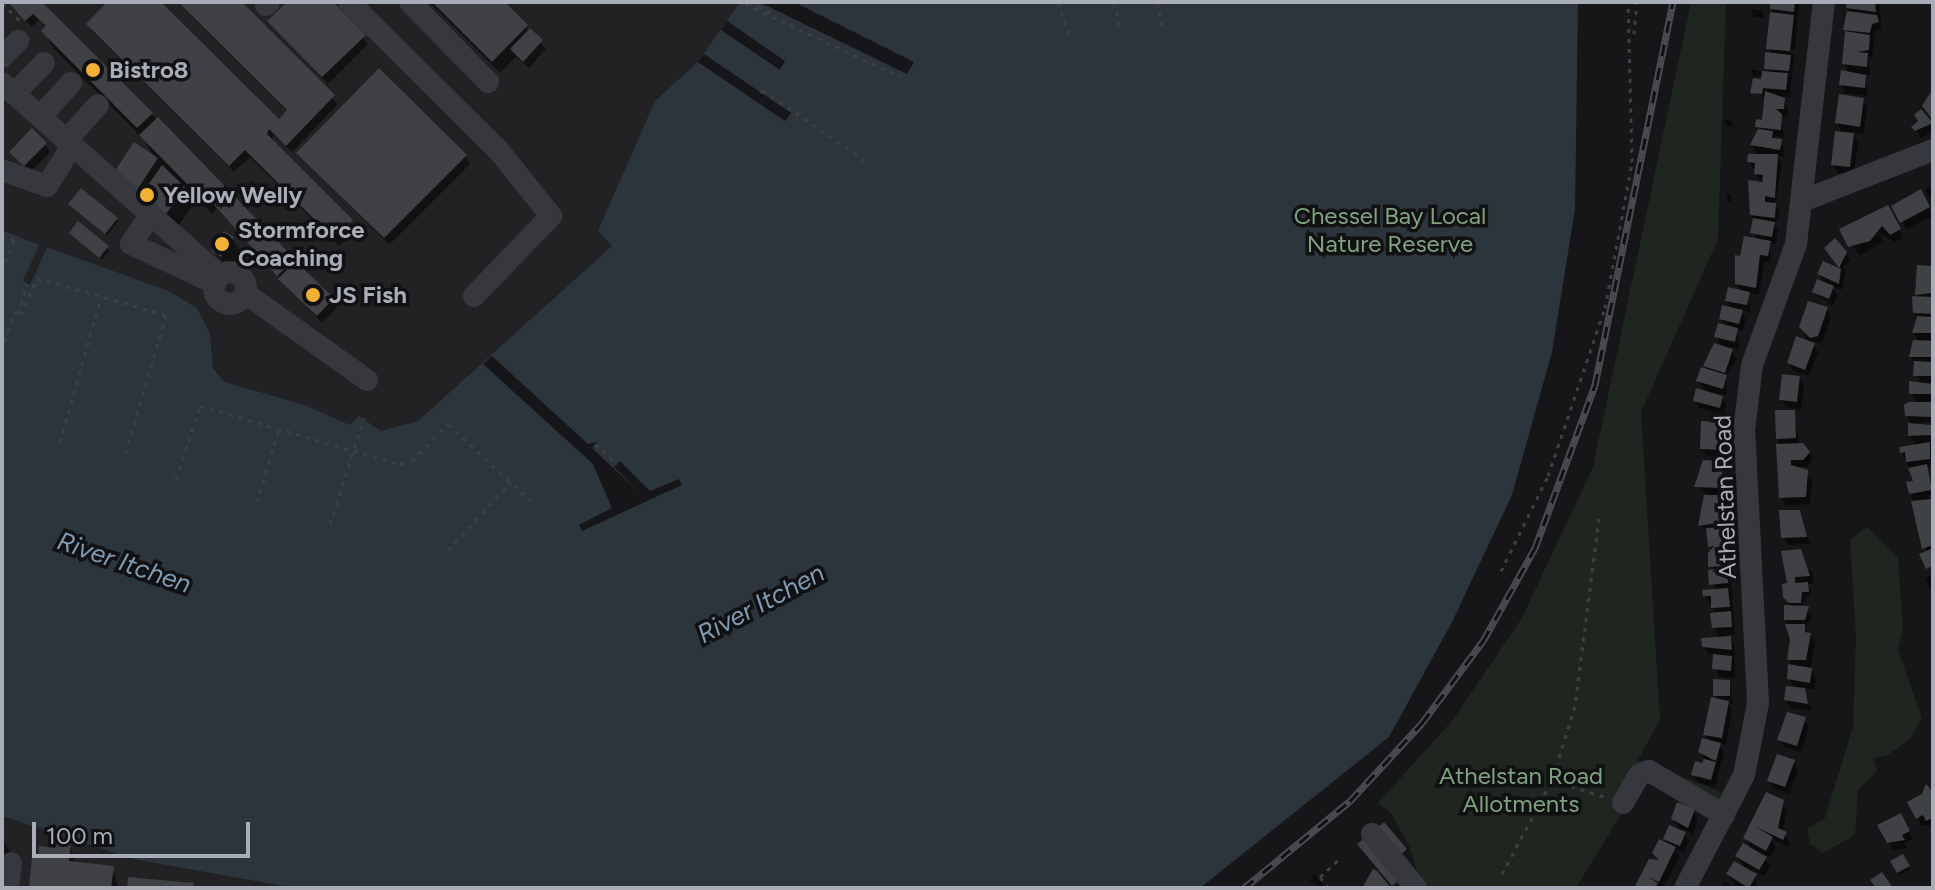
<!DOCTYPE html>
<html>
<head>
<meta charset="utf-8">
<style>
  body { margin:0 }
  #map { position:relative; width:1935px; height:890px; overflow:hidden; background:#161618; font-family:Figtree,sans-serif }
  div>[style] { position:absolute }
  .built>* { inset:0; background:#222225 }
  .green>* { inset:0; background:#1e261f }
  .water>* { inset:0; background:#2c353c }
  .pier>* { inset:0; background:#161618 }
  .shadow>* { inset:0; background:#0007 }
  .building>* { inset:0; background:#404145 }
  .path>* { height:3px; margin-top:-1.5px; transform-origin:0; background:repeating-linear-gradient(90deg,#3d3f44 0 4px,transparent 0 10px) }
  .minor>* { height:22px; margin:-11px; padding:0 11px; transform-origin:11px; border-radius:11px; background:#37383d }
  .minor>.ring { margin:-11px; padding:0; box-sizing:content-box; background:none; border:22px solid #37383d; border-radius:50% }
  .rail>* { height:7px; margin-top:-3.5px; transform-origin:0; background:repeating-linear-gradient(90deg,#111113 0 12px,#4a4c52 0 24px); box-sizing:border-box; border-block:2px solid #4a4c52 }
  .dots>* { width:22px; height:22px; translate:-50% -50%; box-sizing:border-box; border:4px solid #111113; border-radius:50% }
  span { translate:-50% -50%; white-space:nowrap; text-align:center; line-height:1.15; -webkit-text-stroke:7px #111113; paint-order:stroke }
  .poi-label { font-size:24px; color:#a8adb8; font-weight:700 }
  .left { translate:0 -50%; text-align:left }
  .park-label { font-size:24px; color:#7fa381 }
  .street-label { font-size:24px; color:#a8adb8 }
  .water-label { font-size:26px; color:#7f9bb3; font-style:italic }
  .frame { position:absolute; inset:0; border:4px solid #a8adb8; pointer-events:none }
  .scale { position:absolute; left:32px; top:822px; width:218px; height:36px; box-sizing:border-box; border:4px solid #a8adb8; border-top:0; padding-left:10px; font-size:24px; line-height:28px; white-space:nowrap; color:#a8adb8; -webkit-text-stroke:6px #111113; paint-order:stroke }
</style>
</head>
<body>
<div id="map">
  <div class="built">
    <div style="clip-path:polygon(2px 2px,740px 2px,698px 62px,613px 246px,418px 421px,381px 432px,359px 416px,351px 426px,305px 405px,225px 382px,213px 367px,210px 333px,197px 308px,169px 291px,47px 247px,31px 285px,22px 281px,38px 245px,2px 230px)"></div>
    <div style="clip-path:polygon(2px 816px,133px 859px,294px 888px,2px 888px)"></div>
  </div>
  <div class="green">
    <div style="clip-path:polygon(1691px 2px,1726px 2px,1718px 239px,1641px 412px,1660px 719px,1638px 760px,1721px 792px,1712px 816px,1642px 780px,1576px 888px,1422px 888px,1410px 848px,1391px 813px,1378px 803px,1452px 721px,1522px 618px,1593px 467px)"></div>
    <div style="clip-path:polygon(1867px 527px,1898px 558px,1903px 629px,1898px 650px,1922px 718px,1911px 738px,1888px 755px,1873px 758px,1877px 771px,1858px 790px,1855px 835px,1823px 853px,1810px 844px,1807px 829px,1825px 818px,1853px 727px,1856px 637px,1850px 540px)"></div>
  </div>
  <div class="water">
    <div style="clip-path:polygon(740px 2px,1578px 2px,1575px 209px,1552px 352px,1512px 495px,1452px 622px,1389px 737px,1200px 888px,294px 888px,133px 859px,2px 816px,2px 230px,39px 245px,23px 281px,30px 285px,47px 247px,169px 291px,197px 308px,210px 333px,213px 368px,225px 382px,305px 405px,350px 425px,359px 416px,381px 431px,418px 421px,612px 246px,598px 231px,655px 101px,698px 62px)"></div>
  </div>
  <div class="pier">
    <div style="clip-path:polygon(759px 2px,794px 2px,914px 62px,907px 74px)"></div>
    <div style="clip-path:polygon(727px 21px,785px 61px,780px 70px,721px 30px)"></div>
    <div style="clip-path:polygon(704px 54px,791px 113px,785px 121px,698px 62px)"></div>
    <div style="clip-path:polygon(492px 356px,588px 444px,597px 442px,592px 448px,642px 495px,614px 467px,620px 461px,650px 491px,679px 479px,682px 485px,582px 531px,579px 525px,612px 508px,593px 464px,483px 364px)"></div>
  </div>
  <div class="shadow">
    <div style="clip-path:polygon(10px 2px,39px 2px,53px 16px,44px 26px,39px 20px,31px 27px)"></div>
    <div style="clip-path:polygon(110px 2px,158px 2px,279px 122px,288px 112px,177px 2px,239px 2px,338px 104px,292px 152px,274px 135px,271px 141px,356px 229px,339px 246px,250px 157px,234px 172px,93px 32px,88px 24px)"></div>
    <div style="clip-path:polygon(290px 2px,331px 2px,368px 44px,328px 84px,270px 22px)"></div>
    <div style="clip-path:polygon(429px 2px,502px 2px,546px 49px,529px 68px,516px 57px,500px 73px)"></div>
    <div style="clip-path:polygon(1773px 2px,1799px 4px,1795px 50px,1770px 47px,1794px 54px,1790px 97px,1781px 96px,1788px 108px,1787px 117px,1781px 116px,1784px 137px,1774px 136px,1785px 149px,1784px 157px,1777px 156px,1782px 164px,1775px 204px,1780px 213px,1774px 225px,1778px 231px,1776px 244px,1769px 243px,1772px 263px,1764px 262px,1759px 295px,1748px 293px,1751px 312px,1741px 311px,1746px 320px,1743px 331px,1737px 329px,1739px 349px,1729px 347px,1736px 359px,1726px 378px,1727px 395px,1719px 393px,1726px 405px,1724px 415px,1699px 408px,1695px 400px,1706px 393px,1699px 380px,1723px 348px,1716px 337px,1726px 327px,1721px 318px,1732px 309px,1727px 301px,1742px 292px,1737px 283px,1742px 259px,1756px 240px,1752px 215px,1762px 184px,1749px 162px,1758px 156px,1752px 145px,1764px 122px,1766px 97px,1752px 92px,1764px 76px,1753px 76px,1751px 69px,1769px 74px)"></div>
    <div style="clip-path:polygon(1849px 2px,1879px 4px,1882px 30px,1875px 31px,1872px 57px,1868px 57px,1870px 75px,1864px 74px,1868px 96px,1845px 93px,1841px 85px,1850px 74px,1844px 64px)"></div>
    <div style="clip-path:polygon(1752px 9px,1762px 11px,1764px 18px,1753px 17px)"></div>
    <div style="clip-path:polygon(44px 31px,151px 114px,332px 300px,337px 307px,322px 323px,217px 208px,212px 214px,183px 184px,193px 205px,176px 229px,123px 194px,155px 159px,144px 140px,53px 48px)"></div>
    <div style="clip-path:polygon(1863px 99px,1867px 107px,1864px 134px,1852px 132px,1858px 143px,1854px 174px,1838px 173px,1833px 165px,1843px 134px,1837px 123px)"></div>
    <div style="clip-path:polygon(1921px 111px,1933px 127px,1933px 133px,1921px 138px,1914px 127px)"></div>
    <div style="clip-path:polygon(1725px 119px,1731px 120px,1733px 127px,1726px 126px)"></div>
    <div style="clip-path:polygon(45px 144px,50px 152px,29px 173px,12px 152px)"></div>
    <div style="clip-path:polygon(298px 153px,465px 156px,470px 164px,389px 245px)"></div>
    <div style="clip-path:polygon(1933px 185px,1933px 203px,1925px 190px)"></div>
    <div style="clip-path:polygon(1920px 192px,1933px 216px,1906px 229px,1894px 207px)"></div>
    <div style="clip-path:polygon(1727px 194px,1731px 194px,1732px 202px,1728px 201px)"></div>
    <div style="clip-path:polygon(73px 207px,116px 219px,118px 222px,107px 235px)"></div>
    <div style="clip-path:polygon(1888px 208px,1903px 238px,1895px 242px,1879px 233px,1883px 241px,1860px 256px,1846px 237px)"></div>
    <div style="clip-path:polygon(73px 236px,107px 248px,109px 251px,102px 260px)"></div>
    <div style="clip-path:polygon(232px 238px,242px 255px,231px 272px,213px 251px)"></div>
    <div style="clip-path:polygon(1846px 253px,1850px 261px,1843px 267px,1846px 273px,1842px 290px,1831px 286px,1837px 295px,1833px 306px,1814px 292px,1825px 284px,1819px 274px,1824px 264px,1843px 272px,1831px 256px)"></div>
    <div style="clip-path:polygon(1919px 267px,1933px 268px,1933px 340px,1918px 340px,1914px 333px)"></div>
    <div style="clip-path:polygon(1826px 309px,1831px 317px,1822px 343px,1812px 342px,1818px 352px,1809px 376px,1793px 371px,1789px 363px,1809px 343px,1801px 327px)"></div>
    <div style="clip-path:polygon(1933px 343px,1933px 421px,1912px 424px,1907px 416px,1918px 405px,1911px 394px,1921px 384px,1911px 356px)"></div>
    <div style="clip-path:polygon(1799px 378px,1804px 386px,1801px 409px,1786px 407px,1781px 399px)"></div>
    <div style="clip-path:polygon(1794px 412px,1799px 445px,1813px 458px,1807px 467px,1793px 467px,1812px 480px,1810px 504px,1786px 505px,1781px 497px,1778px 438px)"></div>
    <div style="clip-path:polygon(1721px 424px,1725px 457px,1707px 456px,1702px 449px)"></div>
    <div style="clip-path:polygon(1930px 427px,1933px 466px,1927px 467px,1933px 486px,1928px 499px,1933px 507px,1933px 594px,1925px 578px,1932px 575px,1909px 484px,1916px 482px,1902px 452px,1917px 447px,1910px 436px)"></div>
    <div style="clip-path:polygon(1722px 463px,1735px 634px,1728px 635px,1734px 645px,1735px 678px,1718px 677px,1715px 654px,1708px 654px,1704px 647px,1720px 638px,1714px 627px,1717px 614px,1705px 596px,1715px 591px,1712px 551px,1709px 532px,1700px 525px,1707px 494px,1696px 486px,1697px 475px)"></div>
    <div style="clip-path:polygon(1798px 512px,1810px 544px,1788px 545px,1783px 537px)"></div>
    <div style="clip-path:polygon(1784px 552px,1813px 573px,1813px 584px,1807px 584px,1811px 592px,1801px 607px,1812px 616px,1805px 628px,1815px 642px,1810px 669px,1816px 678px,1814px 690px,1803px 688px,1812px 711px,1791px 708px,1786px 700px,1795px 689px,1789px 678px,1792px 639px,1786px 620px,1791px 607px,1785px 596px,1789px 585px)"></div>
    <div style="clip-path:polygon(1729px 681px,1733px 704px,1728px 703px,1732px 710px,1726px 745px,1719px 744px,1724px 753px,1715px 787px,1698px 782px,1693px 774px,1706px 761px,1700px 752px,1710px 742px,1705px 734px,1718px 701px,1715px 695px)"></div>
    <div style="clip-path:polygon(1804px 719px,1809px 727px,1801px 753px,1784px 747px,1780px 739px)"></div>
    <div style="clip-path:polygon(1794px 762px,1798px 770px,1789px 794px,1774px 788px,1769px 780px)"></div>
    <div style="clip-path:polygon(1924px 788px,1933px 796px,1933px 825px,1922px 826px,1910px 803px,1924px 795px)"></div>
    <div style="clip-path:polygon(1767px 795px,1787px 810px,1783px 833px,1790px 842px,1788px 847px,1772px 839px,1776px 847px,1770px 857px,1762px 853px,1770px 866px,1764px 876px,1752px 869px,1758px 888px,1735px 886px,1728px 874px,1746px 870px,1737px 856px,1753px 851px,1746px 838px)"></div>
    <div style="clip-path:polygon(1694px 811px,1698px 819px,1693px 834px,1682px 829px,1689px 841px,1684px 853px,1675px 849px,1679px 857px,1663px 888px,1636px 888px,1659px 861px,1655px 853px,1669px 846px,1665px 839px,1681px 832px,1673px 819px)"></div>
    <div style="clip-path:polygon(1900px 815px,1913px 839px,1904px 843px,1907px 848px,1893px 851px,1880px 826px)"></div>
    <div style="clip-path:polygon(2px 839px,10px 851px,5px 888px,2px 888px)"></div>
    <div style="clip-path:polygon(70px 846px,76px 863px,112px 868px,119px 888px,31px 888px,41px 848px)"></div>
    <div style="clip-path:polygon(1902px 856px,1910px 870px,1900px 875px,1893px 862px)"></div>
    <div style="clip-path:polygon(1314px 874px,1323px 885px,1324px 888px,1310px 882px)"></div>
    <div style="clip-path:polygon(1725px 881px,1734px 887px,1736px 888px,1720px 888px)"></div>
  </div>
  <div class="building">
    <div style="clip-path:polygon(8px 2px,42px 2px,153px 113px,137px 128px,41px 31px,46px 26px,33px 14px,25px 21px)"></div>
    <div style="clip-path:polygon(107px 2px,161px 2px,279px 119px,287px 110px,178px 2px,242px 2px,335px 95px,286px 146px,269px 129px,267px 134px,353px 220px,334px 239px,245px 150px,229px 166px,86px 24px)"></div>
    <div style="clip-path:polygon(287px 2px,333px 2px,366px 35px,322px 77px,267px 21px)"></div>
    <div style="clip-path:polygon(432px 2px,505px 2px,528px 25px,492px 62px)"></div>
    <div style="clip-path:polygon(1770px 2px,1795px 2px,1794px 12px,1770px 9px)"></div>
    <div style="clip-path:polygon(1847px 2px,1875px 2px,1876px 12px,1846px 8px)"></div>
    <div style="clip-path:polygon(1847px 11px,1877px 15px,1879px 22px,1872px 24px,1870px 33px,1843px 30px)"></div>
    <div style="clip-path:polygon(1770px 12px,1794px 15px,1790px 51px,1766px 49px)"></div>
    <div style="clip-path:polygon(530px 28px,543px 40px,523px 62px,510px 49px)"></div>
    <div style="clip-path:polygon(1845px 31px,1870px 35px,1869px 50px,1857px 52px,1868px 53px,1867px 67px,1842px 64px)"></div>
    <div style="clip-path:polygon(1765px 52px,1791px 55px,1789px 71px,1764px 69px)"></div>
    <div style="clip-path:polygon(379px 68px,467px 155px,384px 238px,296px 153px)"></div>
    <div style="clip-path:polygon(1841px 70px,1866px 75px,1865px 88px,1839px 85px)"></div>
    <div style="clip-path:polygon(1762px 71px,1788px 73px,1786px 90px,1763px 88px,1762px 94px,1750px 93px,1753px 78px,1761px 79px)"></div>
    <div style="clip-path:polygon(1765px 91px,1785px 98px,1784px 109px,1776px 109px,1782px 114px,1781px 130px,1755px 127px,1756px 119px,1762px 120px)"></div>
    <div style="clip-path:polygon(1930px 93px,1933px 96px,1933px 120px,1922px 106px)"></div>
    <div style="clip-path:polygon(1839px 94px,1864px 98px,1860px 127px,1835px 123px)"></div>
    <div style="clip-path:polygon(1921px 109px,1933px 123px,1915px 131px,1911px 127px,1918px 121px,1914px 115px)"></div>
    <div style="clip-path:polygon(158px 117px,295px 259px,277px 276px,210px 200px,215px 194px,210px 189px,201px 198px,139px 135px)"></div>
    <div style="clip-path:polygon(32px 128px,47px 143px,24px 166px,9px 152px)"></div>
    <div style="clip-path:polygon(1758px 129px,1773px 131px,1772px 138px,1782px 139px,1780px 150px,1750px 145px)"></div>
    <div style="clip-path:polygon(1835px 131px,1854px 133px,1850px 167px,1831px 165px)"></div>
    <div style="clip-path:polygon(134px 142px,158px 158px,135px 193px,111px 177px)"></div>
    <div style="clip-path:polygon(1748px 154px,1778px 154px,1775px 198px,1765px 196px,1765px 202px,1776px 203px,1775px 218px,1750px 215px,1748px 180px,1762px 182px,1763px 175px,1754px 174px,1755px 163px,1747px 162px)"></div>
    <div style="clip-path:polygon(162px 165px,185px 187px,166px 214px,139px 198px)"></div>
    <div style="clip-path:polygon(81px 188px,118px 218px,105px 234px,68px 204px)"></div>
    <div style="clip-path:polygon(1921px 189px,1930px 207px,1900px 223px,1891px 206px)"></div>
    <div style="clip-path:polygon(1888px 205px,1901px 229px,1890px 235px,1882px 226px,1870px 241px,1848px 247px,1839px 229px)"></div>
    <div style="clip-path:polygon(1753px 218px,1775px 222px,1772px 237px,1750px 233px)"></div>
    <div style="clip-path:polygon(78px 221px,109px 246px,99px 258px,69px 233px)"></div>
    <div style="clip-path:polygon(224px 231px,234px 237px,221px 257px,211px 251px)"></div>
    <div style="clip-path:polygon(1744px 236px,1771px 241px,1768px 256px,1760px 255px,1756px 288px,1735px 284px,1735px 255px,1740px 256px)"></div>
    <div style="clip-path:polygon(1835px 238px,1847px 252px,1839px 268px,1824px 248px)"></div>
    <div style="clip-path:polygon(295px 261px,334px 298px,317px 316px,278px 279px)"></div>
    <div style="clip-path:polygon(1823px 261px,1841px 269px,1839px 284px,1817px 274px)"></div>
    <div style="clip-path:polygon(1917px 265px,1933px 266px,1933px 293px,1915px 295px)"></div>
    <div style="clip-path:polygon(1817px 279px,1834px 286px,1829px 299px,1812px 292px)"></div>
    <div style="clip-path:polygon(1728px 287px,1750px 292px,1747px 305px,1725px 301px)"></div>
    <div style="clip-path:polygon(1912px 296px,1933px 297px,1933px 314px,1913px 313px)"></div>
    <div style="clip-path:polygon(1808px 301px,1828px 307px,1818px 336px,1810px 338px,1799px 327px)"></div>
    <div style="clip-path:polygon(1722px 305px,1743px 310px,1739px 324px,1719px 319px)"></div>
    <div style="clip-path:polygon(1917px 316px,1933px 317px,1933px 333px,1912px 333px)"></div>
    <div style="clip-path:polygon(1718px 323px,1738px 328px,1735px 342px,1714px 337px)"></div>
    <div style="clip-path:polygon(1796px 336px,1815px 343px,1805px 370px,1787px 363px)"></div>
    <div style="clip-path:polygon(1913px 340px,1933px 341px,1933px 357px,1909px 357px)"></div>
    <div style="clip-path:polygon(1714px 343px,1733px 349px,1725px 373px,1703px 366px)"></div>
    <div style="clip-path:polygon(1914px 361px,1933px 362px,1933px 376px,1913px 376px)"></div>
    <div style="clip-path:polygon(1701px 367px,1727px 375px,1723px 389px,1696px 381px)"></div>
    <div style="clip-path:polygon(1782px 374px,1800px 376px,1797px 402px,1779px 400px)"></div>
    <div style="clip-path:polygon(1909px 381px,1933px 384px,1933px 394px,1909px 394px)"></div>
    <div style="clip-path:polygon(1696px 388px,1723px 396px,1720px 408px,1693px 401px)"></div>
    <div style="clip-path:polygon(1909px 402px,1933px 402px,1932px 417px,1905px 416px,1904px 405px)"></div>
    <div style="clip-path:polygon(1775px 410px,1795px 410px,1796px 438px,1776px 439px)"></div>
    <div style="clip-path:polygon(1701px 421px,1722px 422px,1722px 450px,1700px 449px)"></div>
    <div style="clip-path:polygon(1908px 423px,1931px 425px,1931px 435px,1908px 436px)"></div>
    <div style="clip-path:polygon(1930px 442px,1930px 459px,1906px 462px,1905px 452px,1900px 453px,1899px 447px)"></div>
    <div style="clip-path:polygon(1803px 443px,1810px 452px,1803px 460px,1791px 460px,1791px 465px,1808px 470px,1806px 497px,1779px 498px,1776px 444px)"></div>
    <div style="clip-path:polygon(1703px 460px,1723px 461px,1721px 488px,1694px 487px)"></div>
    <div style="clip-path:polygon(1927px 464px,1932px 490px,1909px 494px,1906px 482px,1913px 481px,1908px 468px)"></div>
    <div style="clip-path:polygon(1704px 495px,1725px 495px,1724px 522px,1698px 526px)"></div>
    <div style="clip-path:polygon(1931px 499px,1933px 545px,1922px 549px,1911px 501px)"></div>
    <div style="clip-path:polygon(1779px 510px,1800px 510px,1807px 537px,1781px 538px)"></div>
    <div style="clip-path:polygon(1726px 527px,1728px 566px,1708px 567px,1708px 553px,1714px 546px,1708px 547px,1706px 528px)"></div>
    <div style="clip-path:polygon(1933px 548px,1933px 566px,1926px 569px,1919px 554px)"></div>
    <div style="clip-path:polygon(1801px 549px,1810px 576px,1795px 577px,1795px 583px,1808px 582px,1809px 592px,1802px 592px,1801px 603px,1789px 603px,1783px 597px,1782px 584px,1787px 583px,1781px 551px)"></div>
    <div style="clip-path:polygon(1727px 569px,1728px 583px,1709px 585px,1708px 570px)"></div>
    <div style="clip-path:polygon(1728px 588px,1730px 607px,1711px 608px,1711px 596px,1703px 596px,1702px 590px)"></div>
    <div style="clip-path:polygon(1784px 605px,1809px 606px,1805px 620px,1784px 620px)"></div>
    <div style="clip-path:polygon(1731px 611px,1732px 627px,1712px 628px,1710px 613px)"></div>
    <div style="clip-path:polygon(1785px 624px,1805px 624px,1805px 632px,1811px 633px,1806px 660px,1787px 660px,1790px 639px)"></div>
    <div style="clip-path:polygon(1731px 636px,1732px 650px,1702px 647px,1701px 638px)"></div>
    <div style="clip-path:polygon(1713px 654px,1732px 656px,1731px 671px,1712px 669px)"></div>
    <div style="clip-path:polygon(1788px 664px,1812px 668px,1810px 683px,1787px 679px)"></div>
    <div style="clip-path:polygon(1713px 679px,1730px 680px,1730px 696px,1713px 696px)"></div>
    <div style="clip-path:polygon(1786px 686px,1805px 688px,1808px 704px,1784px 700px)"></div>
    <div style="clip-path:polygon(1711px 697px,1729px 701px,1722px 738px,1703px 735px)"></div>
    <div style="clip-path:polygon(1787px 712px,1806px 717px,1797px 746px,1777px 740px)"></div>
    <div style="clip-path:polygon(1702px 738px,1721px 743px,1716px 761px,1698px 752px)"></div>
    <div style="clip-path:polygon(1777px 754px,1795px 760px,1785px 787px,1767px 781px)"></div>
    <div style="clip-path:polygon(1704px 759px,1716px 762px,1711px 780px,1691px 775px,1695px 761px,1702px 763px)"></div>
    <div style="clip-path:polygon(1926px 784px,1933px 792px,1933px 818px,1926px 821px,1923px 815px,1916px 819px,1907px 802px,1922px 794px)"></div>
    <div style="clip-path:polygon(1766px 792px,1784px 800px,1778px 828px,1787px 832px,1783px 840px,1754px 826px,1773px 837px,1766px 851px,1743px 838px)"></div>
    <div style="clip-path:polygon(1677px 802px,1695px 809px,1688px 828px,1671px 819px)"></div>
    <div style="clip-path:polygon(1901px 813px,1910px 831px,1902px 835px,1905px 840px,1887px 843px,1877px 825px)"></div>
    <div style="clip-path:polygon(1384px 822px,1407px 849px,1399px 856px,1376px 829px)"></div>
    <div style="clip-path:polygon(1669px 825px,1686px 832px,1680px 846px,1663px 839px)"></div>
    <div style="clip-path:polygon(1366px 837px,1401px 879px,1392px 886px,1357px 844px)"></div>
    <div style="clip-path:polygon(1659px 839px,1676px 847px,1659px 882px,1648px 877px,1658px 883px,1655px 888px,1634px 888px,1649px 859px,1659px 860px,1652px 853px)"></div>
    <div style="clip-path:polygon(55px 842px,71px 844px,69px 861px,114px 866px,111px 888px,29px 888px,32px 857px,38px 858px,39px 846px,55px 848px)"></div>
    <div style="clip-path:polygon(1743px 843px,1767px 857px,1759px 870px,1735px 856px)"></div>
    <div style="clip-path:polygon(1903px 854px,1910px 866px,1897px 873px,1890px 861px)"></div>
    <div style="clip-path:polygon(1734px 861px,1757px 874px,1749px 888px,1726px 874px)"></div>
    <div style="clip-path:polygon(1373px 869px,1377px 871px,1391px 888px,1362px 888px)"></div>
    <div style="clip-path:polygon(1882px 872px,1893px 888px,1876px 888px,1870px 880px)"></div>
    <div style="clip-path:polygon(128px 877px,194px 883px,193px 888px,127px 888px)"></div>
  </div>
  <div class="path">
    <div style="left:749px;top:2px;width:29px;rotate:27deg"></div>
    <div style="left:1058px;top:2px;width:40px;rotate:71.1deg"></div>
    <div style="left:1114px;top:2px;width:29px;rotate:76deg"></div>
    <div style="left:1157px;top:2px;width:24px;rotate:78deg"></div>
    <div style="left:2px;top:3px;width:28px;rotate:45deg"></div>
    <div style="left:745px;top:4px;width:172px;rotate:25.1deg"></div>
    <div style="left:1634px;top:34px;width:32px;rotate:-85deg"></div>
    <div style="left:761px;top:93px;width:4px;rotate:-56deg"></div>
    <div style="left:763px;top:90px;width:130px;rotate:34.7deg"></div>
    <div style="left:2px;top:234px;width:13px;rotate:27deg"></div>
    <div style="left:14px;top:240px;width:32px;rotate:112deg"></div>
    <div style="left:18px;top:314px;width:31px;rotate:-73deg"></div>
    <div style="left:2px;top:351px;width:41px;rotate:-72.9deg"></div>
    <div style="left:14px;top:312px;width:8px;rotate:23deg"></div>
    <div style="left:21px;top:315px;width:40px;rotate:-66.6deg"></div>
    <div style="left:37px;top:278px;width:134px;rotate:16deg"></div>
    <div style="left:166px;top:315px;width:150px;rotate:106.3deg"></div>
    <div style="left:60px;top:442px;width:151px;rotate:-74.2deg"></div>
    <div style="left:595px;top:444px;width:30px;rotate:42deg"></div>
    <div style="left:176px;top:479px;width:77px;rotate:-71.8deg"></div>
    <div style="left:200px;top:406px;width:208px;rotate:16.2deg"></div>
    <div style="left:400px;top:464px;width:12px;rotate:-14deg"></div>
    <div style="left:412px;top:461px;width:52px;rotate:-45.8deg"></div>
    <div style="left:448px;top:424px;width:120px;rotate:43deg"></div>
    <div style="left:257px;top:502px;width:76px;rotate:-73.2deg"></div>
    <div style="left:1599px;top:518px;width:190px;rotate:97.3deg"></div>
    <div style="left:1575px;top:706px;width:77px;rotate:107.3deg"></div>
    <div style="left:1552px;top:780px;width:59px;rotate:17.8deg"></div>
    <div style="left:330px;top:524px;width:111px;rotate:-72.2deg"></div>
    <div style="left:448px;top:550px;width:93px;rotate:-47.2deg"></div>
    <div style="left:1501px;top:571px;width:106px;rotate:-63.7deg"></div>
    <div style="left:1548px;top:476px;width:177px;rotate:-71.3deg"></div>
    <div style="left:1605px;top:308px;width:148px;rotate:-79.5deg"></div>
    <div style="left:1632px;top:162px;width:160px;rotate:-91.4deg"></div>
    <div style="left:1502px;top:874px;width:106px;rotate:-62deg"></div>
    <div style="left:1329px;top:888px;width:14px;rotate:-129deg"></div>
    <div style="left:1320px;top:877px;width:25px;rotate:-43deg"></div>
  </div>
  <div class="minor">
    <div style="left:349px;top:2px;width:213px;rotate:44.8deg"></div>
    <div style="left:500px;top:152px;width:82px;rotate:51.4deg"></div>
    <div style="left:551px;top:216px;width:111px;rotate:133.9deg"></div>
    <div style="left:410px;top:2px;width:112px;rotate:45.7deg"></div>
    <div style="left:266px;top:5px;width:4px;rotate:-45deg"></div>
    <div style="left:2px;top:57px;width:23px;rotate:-45deg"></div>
    <div style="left:2px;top:83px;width:291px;rotate:41.5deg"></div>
    <div style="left:14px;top:94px;width:43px;rotate:-45.9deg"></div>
    <div style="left:40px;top:117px;width:46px;rotate:-47.6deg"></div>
    <div style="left:66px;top:141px;width:48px;rotate:-48.4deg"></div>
    <div style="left:2px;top:170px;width:48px;rotate:19.6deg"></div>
    <div style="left:47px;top:186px;width:47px;rotate:-58deg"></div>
    <div style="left:1802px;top:201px;width:141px;rotate:-21.3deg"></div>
    <div style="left:149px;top:217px;width:32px;rotate:124deg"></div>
    <div style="left:131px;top:244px;width:93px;rotate:24.9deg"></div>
    <div class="ring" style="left:214px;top:272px;width:10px;height:10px"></div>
    <div style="left:245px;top:293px;width:150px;rotate:35.5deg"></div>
    <div style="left:1623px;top:803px;width:32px;rotate:-60deg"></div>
    <div style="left:1639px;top:775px;width:11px;rotate:-22deg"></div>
    <div style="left:1649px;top:771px;width:87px;rotate:30.4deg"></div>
    <div style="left:1372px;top:834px;width:70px;rotate:50.8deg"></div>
    <div style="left:8px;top:888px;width:25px;rotate:-83deg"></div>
    <div style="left:1685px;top:888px;width:127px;rotate:-62.4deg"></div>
    <div style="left:1744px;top:775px;width:73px;rotate:-79deg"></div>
    <div style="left:1758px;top:703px;width:272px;rotate:-92.9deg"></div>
    <div style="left:1744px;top:431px;width:66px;rotate:-83.1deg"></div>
    <div style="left:1752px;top:365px;width:129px;rotate:-70deg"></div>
    <div style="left:1796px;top:244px;width:244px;rotate:-83.4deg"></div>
  </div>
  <div class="rail">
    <div style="left:1244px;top:888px;width:137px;rotate:-39.4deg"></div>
    <div style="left:1350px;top:801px;width:106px;rotate:-47.3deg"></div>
    <div style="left:1422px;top:723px;width:102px;rotate:-53.4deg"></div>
    <div style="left:1483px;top:641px;width:107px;rotate:-60.8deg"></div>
    <div style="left:1535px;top:548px;width:174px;rotate:-69.8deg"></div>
    <div style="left:1595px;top:385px;width:391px;rotate:-78.5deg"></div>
  </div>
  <div class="dots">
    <div style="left:93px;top:70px;background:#f2b134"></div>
    <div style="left:147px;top:195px;background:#f2b134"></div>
    <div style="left:222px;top:244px;background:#f2b134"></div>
    <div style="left:313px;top:295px;background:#f2b134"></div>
  </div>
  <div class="poi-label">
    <span class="left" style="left:109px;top:70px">Bistro8</span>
    <span class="left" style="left:163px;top:195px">Yellow Welly</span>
    <span class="left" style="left:238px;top:244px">Stormforce<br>Coaching</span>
    <span class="left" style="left:329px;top:295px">JS Fish</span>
  </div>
  <div class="park-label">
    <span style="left:1390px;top:230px">Chessel Bay Local<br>Nature Reserve</span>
    <span style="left:1521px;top:790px">Athelstan Road<br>Allotments</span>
  </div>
  <div class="street-label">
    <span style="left:1725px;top:497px;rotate:-92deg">Athelstan Road</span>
  </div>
  <div class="water-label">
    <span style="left:124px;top:563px;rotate:19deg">River Itchen</span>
    <span style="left:761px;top:604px;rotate:-28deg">River Itchen</span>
  </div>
  <div class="frame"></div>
  <div class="scale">100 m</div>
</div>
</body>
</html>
